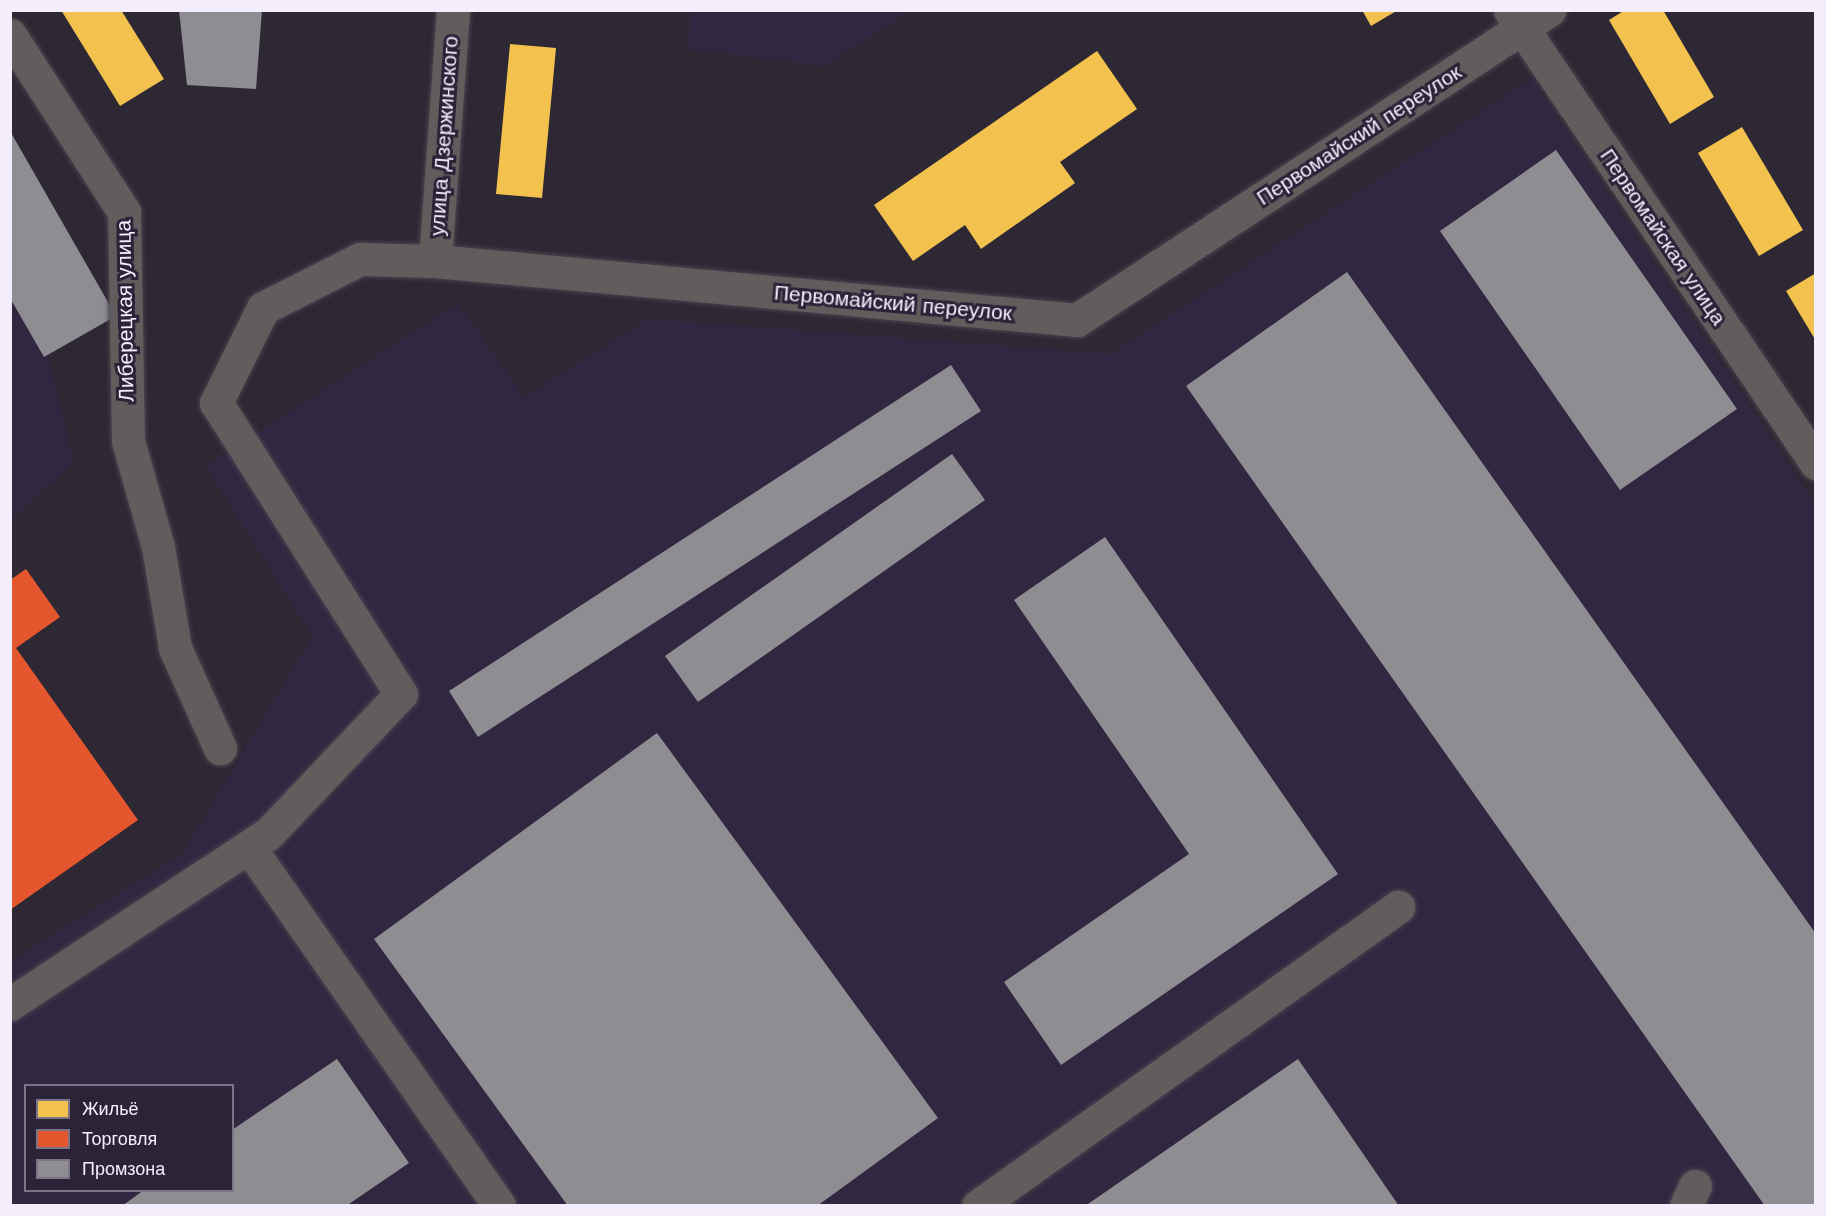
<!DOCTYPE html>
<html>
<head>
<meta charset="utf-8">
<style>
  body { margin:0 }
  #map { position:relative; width:1826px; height:1216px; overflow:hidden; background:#2d2834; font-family:"Work Sans",sans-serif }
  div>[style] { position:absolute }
  .built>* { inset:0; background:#322741 }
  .homes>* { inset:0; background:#f2c14e }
  .shops>* { inset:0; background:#e4572e }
  .industry>* { inset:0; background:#8d8d92 }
  .roads { filter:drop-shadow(0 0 2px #49444f) drop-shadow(0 0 2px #49444f) }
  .minor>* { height:33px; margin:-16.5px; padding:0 16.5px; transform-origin:16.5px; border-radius:16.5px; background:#635c5c }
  span { translate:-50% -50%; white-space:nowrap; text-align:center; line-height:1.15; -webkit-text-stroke:6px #2c2339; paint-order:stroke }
  .street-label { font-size:21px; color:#f3edfc }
  .frame { position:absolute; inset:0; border:12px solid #f3edfc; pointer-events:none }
  .legend { position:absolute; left:24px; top:1084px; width:210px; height:108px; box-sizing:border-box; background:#2c2339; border:2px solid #7c7487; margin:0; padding:8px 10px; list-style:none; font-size:18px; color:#f3edfc }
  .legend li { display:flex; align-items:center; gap:12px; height:30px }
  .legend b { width:30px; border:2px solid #7c7487 }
</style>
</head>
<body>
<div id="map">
  <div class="built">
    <div style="clip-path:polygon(691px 11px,691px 10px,910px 11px,824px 66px,688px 49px)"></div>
    <div style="clip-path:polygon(evenodd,1532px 78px,1815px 504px,1815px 1205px,11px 1206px,11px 961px,183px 853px,312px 636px,206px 466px,458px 303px,524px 397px,648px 319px,1111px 354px,1532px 78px,26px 1086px,232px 1086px,232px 1190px,26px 1190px,26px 1086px)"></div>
    <div style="clip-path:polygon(10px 252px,28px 277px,74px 462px,11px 519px)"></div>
  </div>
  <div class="homes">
    <div style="clip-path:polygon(61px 10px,121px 10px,164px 79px,120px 106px)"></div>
    <div style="clip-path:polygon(1362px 10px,1398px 10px,1371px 26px)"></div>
    <div style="clip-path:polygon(1625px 10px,1663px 10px,1714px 97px,1670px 124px,1609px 20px)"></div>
    <div style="clip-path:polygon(510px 44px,556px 48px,542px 198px,496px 194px)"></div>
    <div style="clip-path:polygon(1097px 51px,1137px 109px,1060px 162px,1075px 183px,981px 249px,965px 225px,913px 261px,874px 205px)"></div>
    <div style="clip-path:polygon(1742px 127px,1803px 230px,1759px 256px,1698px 153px)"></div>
    <div style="clip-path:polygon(1816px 273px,1816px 341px,1786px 291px)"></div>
  </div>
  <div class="shops">
    <div style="clip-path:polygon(26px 569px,60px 617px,16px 648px,138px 820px,10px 910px,10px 580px)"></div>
  </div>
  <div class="industry">
    <div style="clip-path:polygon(179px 10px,262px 10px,256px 89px,187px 85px)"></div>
    <div style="clip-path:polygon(10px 131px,116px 316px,44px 357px,10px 298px)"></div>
    <div style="clip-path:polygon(1556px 150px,1737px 409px,1620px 490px,1440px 231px)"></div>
    <div style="clip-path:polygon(1347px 272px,1816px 934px,1816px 1206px,1765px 1206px,1186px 386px)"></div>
    <div style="clip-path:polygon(951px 365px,981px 411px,478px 737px,449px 691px)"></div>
    <div style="clip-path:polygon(952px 454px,985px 500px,698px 702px,665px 656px)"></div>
    <div style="clip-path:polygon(1105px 537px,1338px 874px,1061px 1065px,1004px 982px,1189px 854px,1014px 600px)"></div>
    <div style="clip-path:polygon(657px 733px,938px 1118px,817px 1206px,568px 1206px,374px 939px)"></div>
    <div style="clip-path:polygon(337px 1059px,409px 1163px,346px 1206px,122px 1206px,144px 1190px,232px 1190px,232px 1130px)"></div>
    <div style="clip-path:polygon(1298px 1059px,1399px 1206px,1085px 1206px)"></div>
  </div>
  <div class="roads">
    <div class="minor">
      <div style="left:1510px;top:10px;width:547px;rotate:55.96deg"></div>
      <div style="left:10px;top:35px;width:211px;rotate:57.2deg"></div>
      <div style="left:124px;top:212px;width:229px;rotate:89deg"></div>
      <div style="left:128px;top:441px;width:110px;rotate:74.2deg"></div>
      <div style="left:158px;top:547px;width:102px;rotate:80.4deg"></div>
      <div style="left:175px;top:648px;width:110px;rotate:65.8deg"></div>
      <div style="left:435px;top:261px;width:252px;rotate:-85.9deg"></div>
      <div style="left:249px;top:847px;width:437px;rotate:55.1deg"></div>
      <div style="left:10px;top:1004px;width:309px;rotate:-33.4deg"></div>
      <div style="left:268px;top:834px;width:193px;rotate:-46.5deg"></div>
      <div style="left:401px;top:694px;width:345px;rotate:-122.4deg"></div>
      <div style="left:216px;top:403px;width:106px;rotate:-63.7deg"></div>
      <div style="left:263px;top:308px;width:109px;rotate:-26.8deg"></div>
      <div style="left:360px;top:259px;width:75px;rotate:1.5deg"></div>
      <div style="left:435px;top:261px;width:645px;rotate:5.25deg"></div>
      <div style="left:1077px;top:320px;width:565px;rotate:-33.3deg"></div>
      <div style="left:978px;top:1206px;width:516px;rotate:-35.45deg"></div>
      <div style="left:1686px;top:1206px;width:22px;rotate:-66deg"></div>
    </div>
  </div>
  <div class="street-label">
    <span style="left:1359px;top:135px;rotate:-33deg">Первомайский переулок</span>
    <span style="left:444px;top:136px;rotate:-86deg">улица Дзержинского</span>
    <span style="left:1663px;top:237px;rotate:56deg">Первомайская улица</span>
    <span style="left:893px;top:303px;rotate:5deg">Первомайский переулок</span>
    <span style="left:125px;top:311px;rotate:-91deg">Либерецкая улица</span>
  </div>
  <div class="frame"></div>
  <ul class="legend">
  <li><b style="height:16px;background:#f2c14e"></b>Жильё</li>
  <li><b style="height:16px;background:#e4572e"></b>Торговля</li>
  <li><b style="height:16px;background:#8d8d92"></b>Промзона</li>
  </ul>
</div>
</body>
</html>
